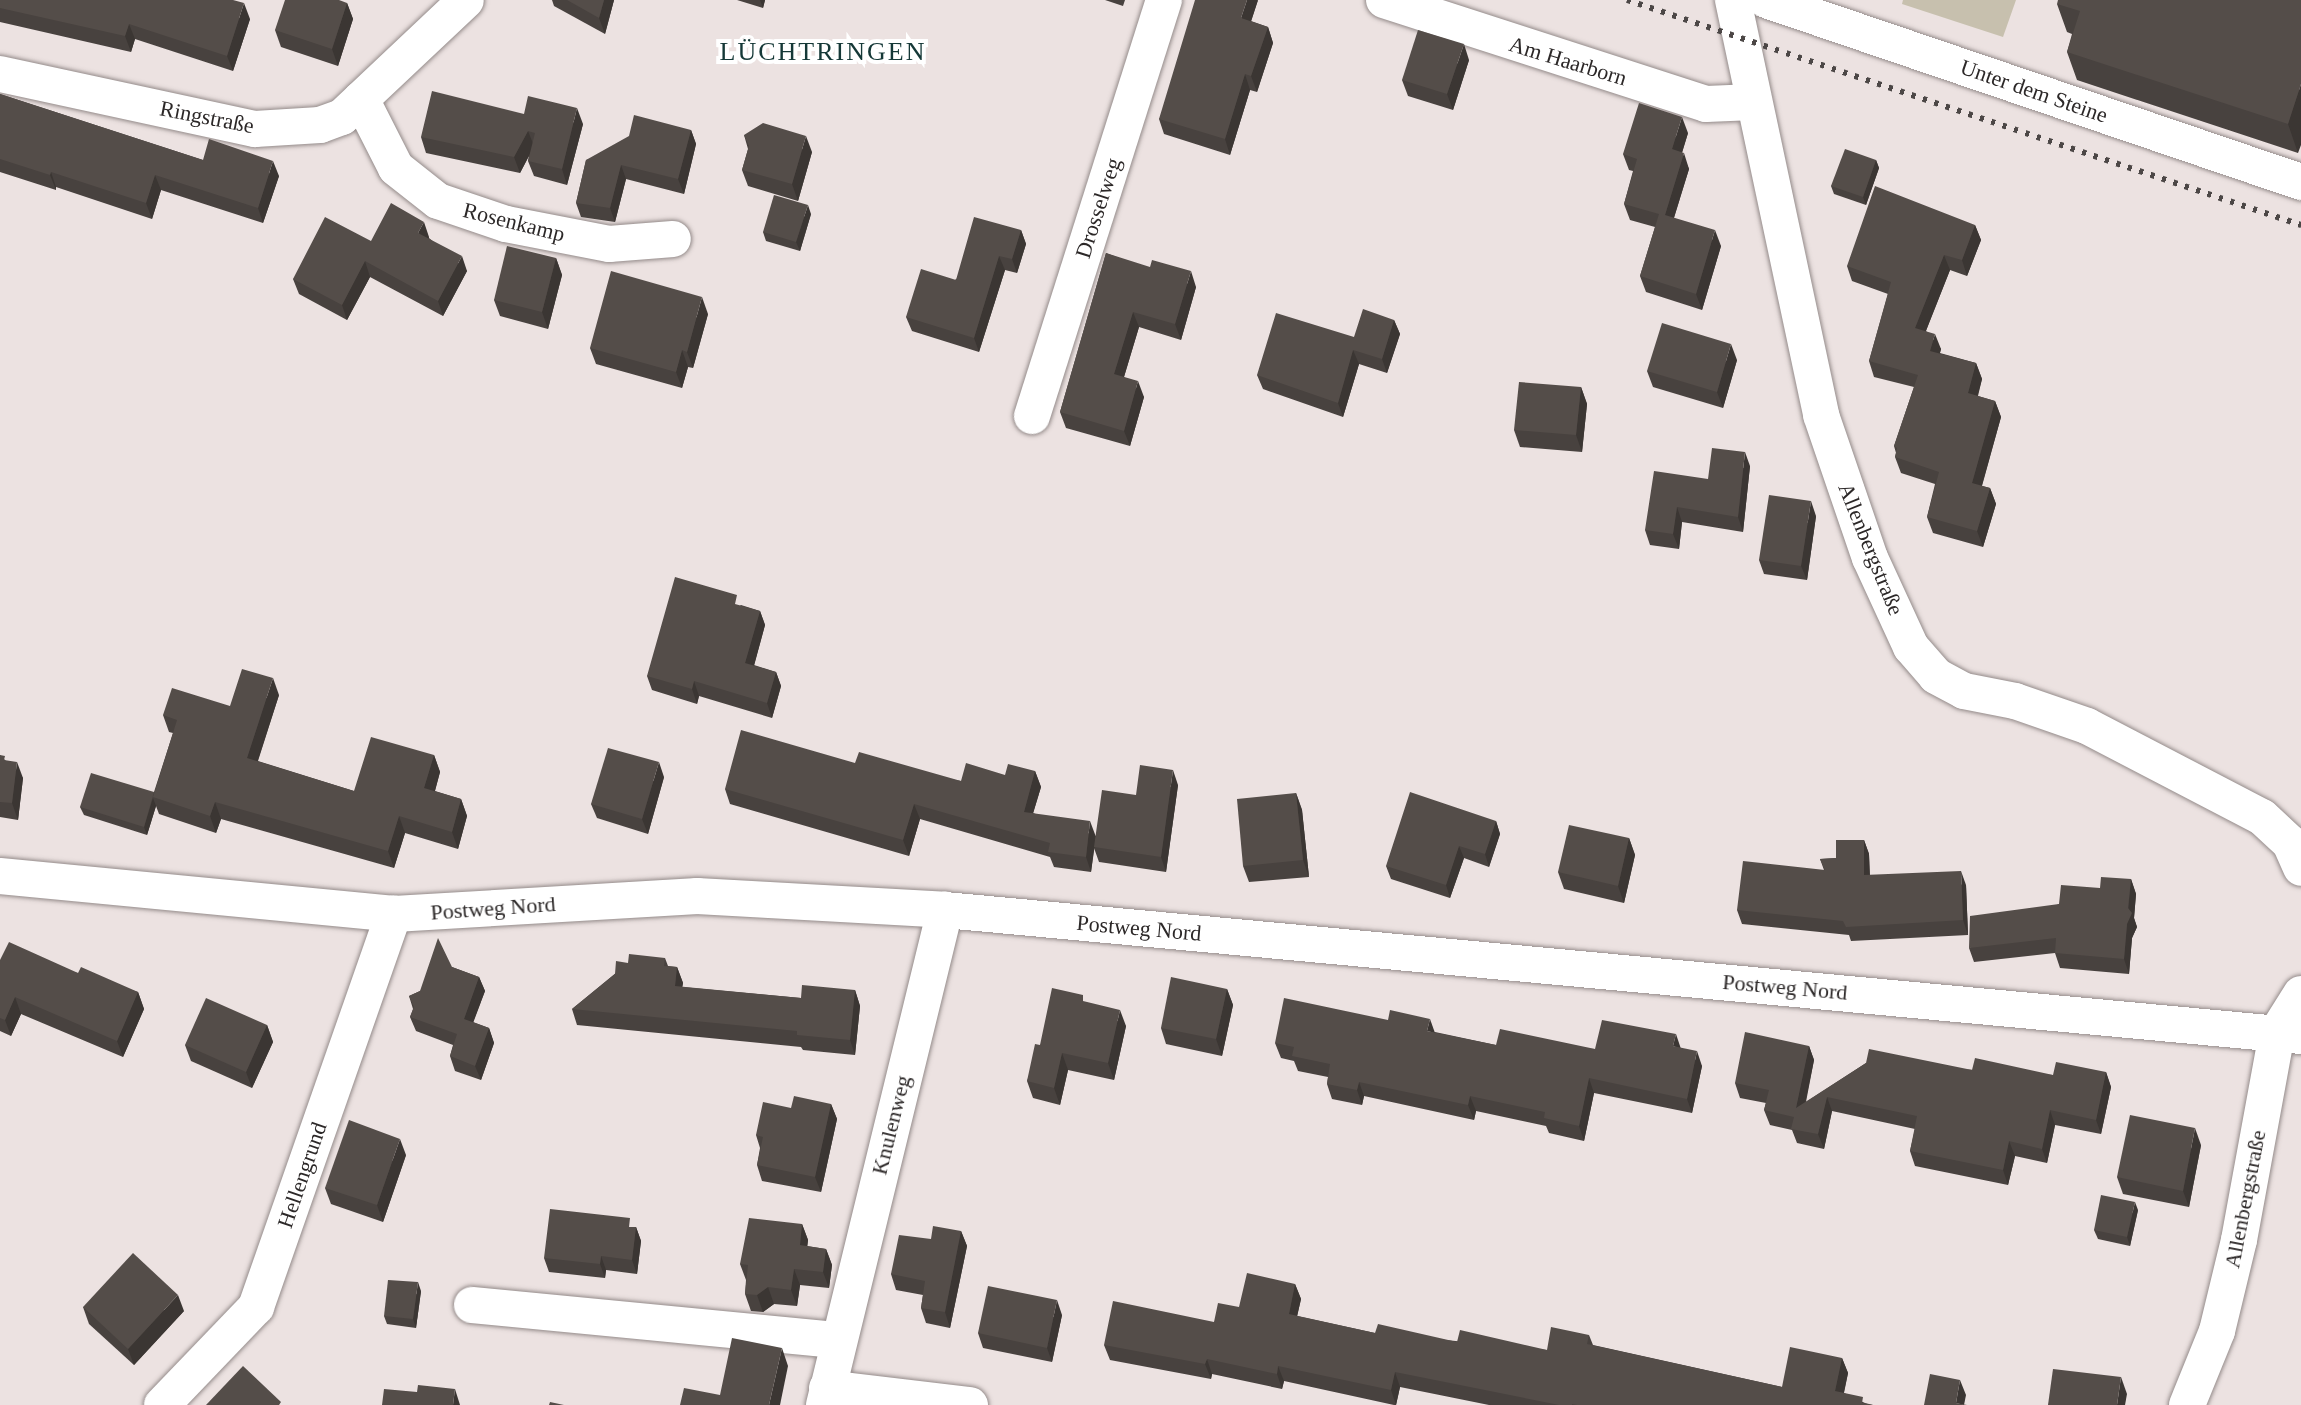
<!DOCTYPE html>
<html>
<head>
<meta charset="utf-8">
<style>
  body { margin:0 }
  #map { position:relative; width:2301px; height:1405px; overflow:hidden; background:#ece2e1; font-family:"Times New Roman",serif }
  div>[style] { position:absolute }
  .green>* { inset:0; background:#c7c0ae }
  .roads { filter:drop-shadow(0 0 2px #948b8a) drop-shadow(0 0 2px #948b8a) }
  .minor>* { height:36px; margin:-18px; padding:0 18px; transform-origin:18px; border-radius:18px; background:#fff }
  .rail>* { height:6px; margin-top:-3px; transform-origin:0; background:repeating-linear-gradient(90deg,#4c4746 0 4px,transparent 0 12px) }
  .wall>* { inset:0; background:#48423f }
  .shaded-wall>* { inset:0; background:#3b3633 }
  .building>* { inset:0; background:#544d49 }
  span { translate:-50% -50%; white-space:nowrap; text-align:center; line-height:1.15; -webkit-text-stroke:8px #fff; paint-order:stroke }
  .street-label { font-size:22px; color:#2c2828 }
  .quarter-label { font-size:26px; color:#153837; letter-spacing:2px }
</style>
</head>
<body>
<div id="map">
  <div class="green">
    <div style="clip-path:polygon(1903px 0,2016px 0,2003px 37px,1902px 4px)"></div>
  </div>
  <div class="roads">
    <div class="minor">
      <div style="left:1384px;top:0;width:338px;rotate:17.9deg"></div>
      <div style="left:1706px;top:104px;width:48px;rotate:-2.4deg"></div>
      <div style="left:1733px;top:0;width:424px;rotate:78deg"></div>
      <div style="left:1821px;top:415px;width:151px;rotate:71.1deg"></div>
      <div style="left:1870px;top:558px;width:98px;rotate:65.3deg"></div>
      <div style="left:1911px;top:647px;width:38px;rotate:49deg"></div>
      <div style="left:1936px;top:676px;width:32px;rotate:28deg"></div>
      <div style="left:1964px;top:691px;width:52px;rotate:11.1deg"></div>
      <div style="left:2015px;top:701px;width:76px;rotate:19.1deg"></div>
      <div style="left:2087px;top:726px;width:197px;rotate:27.5deg"></div>
      <div style="left:2262px;top:817px;width:38px;rotate:43deg"></div>
      <div style="left:2290px;top:843px;width:27px;rotate:66deg"></div>
      <div style="left:1766px;top:0;width:565px;rotate:18.79deg"></div>
      <div style="left:0;top:74px;width:261px;rotate:12.2deg"></div>
      <div style="left:255px;top:129px;width:65px;rotate:-3.5deg"></div>
      <div style="left:320px;top:125px;width:23px;rotate:-20deg"></div>
      <div style="left:342px;top:117px;width:170px;rotate:-43.3deg"></div>
      <div style="left:361px;top:99px;width:77px;rotate:63.1deg"></div>
      <div style="left:396px;top:168px;width:53px;rotate:38.2deg"></div>
      <div style="left:438px;top:201px;width:72px;rotate:18.7deg"></div>
      <div style="left:506px;top:224px;width:105px;rotate:11deg"></div>
      <div style="left:609px;top:244px;width:64px;rotate:-4.5deg"></div>
      <div style="left:1032px;top:416px;width:436px;rotate:-72.4deg"></div>
      <div style="left:0;top:876px;width:396px;rotate:5.5deg"></div>
      <div style="left:394px;top:914px;width:304px;rotate:-3.4deg"></div>
      <div style="left:697px;top:896px;width:248px;rotate:3.2deg"></div>
      <div style="left:945px;top:910px;width:1362px;rotate:5.31deg"></div>
      <div style="left:472px;top:1305px;width:368px;rotate:5.5deg"></div>
      <div style="left:827px;top:1388px;width:144px;rotate:6.8deg"></div>
      <div style="left:162px;top:1405px;width:136px;rotate:-46.2deg"></div>
      <div style="left:256px;top:1307px;width:417px;rotate:-70.7deg"></div>
      <div style="left:824px;top:1405px;width:510px;rotate:-76.26deg"></div>
      <div style="left:2187px;top:1405px;width:80px;rotate:-67.9deg"></div>
      <div style="left:2217px;top:1331px;width:94px;rotate:-76.4deg"></div>
      <div style="left:2239px;top:1240px;width:211px;rotate:-79.6deg"></div>
      <div style="left:2277px;top:1032px;width:45px;rotate:-57.7deg"></div>
    </div>
  </div>
  <div class="rail">
    <div style="left:1627px;top:0;width:711px;rotate:18.46deg"></div>
  </div>
  <div class="wall">
    <div style="clip-path:polygon(0 0,250px 19px,233px 71px,135px 39px,131px 52px,0 22px)"></div>
    <div style="clip-path:polygon(552px 0,614px 0,605px 34px,554px 6px)"></div>
    <div style="clip-path:polygon(737px 0,765px 0,763px 8px)"></div>
    <div style="clip-path:polygon(1105px 0,1125px 0,1123px 6px)"></div>
    <div style="clip-path:polygon(1258px 0,1251px 21px,1268px 27px,1273px 43px,1257px 92px,1250px 90px,1230px 155px,1164px 134px,1159px 119px)"></div>
    <div style="clip-path:polygon(2301px 0,2298px 153px,2077px 80px,2067px 52px,2072px 34px,2067px 32px,2057px 4px)"></div>
    <div style="clip-path:polygon(347px 3px,353px 19px,338px 66px,281px 47px,275px 30px)"></div>
    <div style="clip-path:polygon(1469px 60px,1453px 110px,1408px 96px,1402px 80px)"></div>
    <div style="clip-path:polygon(0 94px,203px 160px,279px 176px,263px 223px,161px 190px,152px 219px,56px 187px,56px 190px,0 172px)"></div>
    <div style="clip-path:polygon(524px 114px,583px 124px,567px 185px,534px 176px,528px 161px,529px 156px,520px 173px,426px 153px,421px 137px)"></div>
    <div style="clip-path:polygon(691px 130px,696px 144px,684px 194px,626px 179px,615px 222px,581px 217px,576px 203px,586px 160px)"></div>
    <div style="clip-path:polygon(1688px 133px,1682px 153px,1689px 169px,1674px 218px,1721px 246px,1702px 310px,1646px 292px,1640px 276px,1655px 227px,1630px 220px,1624px 204px,1633px 171px,1629px 170px,1623px 154px)"></div>
    <div style="clip-path:polygon(744px 135px,812px 152px,798px 201px,748px 186px,742px 170px,748px 149px)"></div>
    <div style="clip-path:polygon(1876px 160px,1879px 168px,1866px 205px,1834px 194px,1831px 186px)"></div>
    <div style="clip-path:polygon(811px 214px,800px 251px,766px 241px,763px 232px)"></div>
    <div style="clip-path:polygon(1975px 225px,1981px 240px,1967px 276px,1950px 270px,1926px 331px,1941px 349px,1940px 353px,1976px 363px,1982px 379px,1978px 396px,1995px 401px,2001px 417px,1982px 486px,1990px 488px,1996px 504px,1983px 547px,1933px 533px,1927px 517px,1935px 484px,1901px 473px,1895px 457px,1896px 453px,1894px 446px,1914px 387px,1874px 377px,1869px 361px,1888px 294px,1852px 281px,1847px 266px)"></div>
    <div style="clip-path:polygon(1021px 230px,1026px 244px,1017px 273px,1005px 270px,979px 352px,912px 331px,906px 317px)"></div>
    <div style="clip-path:polygon(429px 237px,429px 238px,467px 271px,443px 316px,370px 277px,347px 320px,299px 294px,293px 279px,371px 241px)"></div>
    <div style="clip-path:polygon(1106px 253px,1196px 287px,1181px 340px,1139px 327px,1124px 377px,1144px 397px,1130px 446px,1066px 428px,1060px 412px)"></div>
    <div style="clip-path:polygon(556px 258px,562px 275px,548px 329px,500px 316px,494px 300px)"></div>
    <div style="clip-path:polygon(708px 314px,693px 368px,688px 367px,682px 388px,596px 364px,590px 348px)"></div>
    <div style="clip-path:polygon(1394px 320px,1400px 334px,1387px 373px,1359px 364px,1343px 417px,1263px 389px,1257px 375px,1354px 337px)"></div>
    <div style="clip-path:polygon(1737px 360px,1723px 408px,1653px 387px,1647px 371px)"></div>
    <div style="clip-path:polygon(1581px 387px,1587px 404px,1582px 452px,1520px 447px,1514px 430px)"></div>
    <div style="clip-path:polygon(1750px 466px,1743px 532px,1682px 522px,1679px 549px,1650px 545px,1645px 530px,1708px 479px)"></div>
    <div style="clip-path:polygon(1816px 516px,1807px 580px,1764px 574px,1759px 560px)"></div>
    <div style="clip-path:polygon(741px 605px,760px 611px,765px 625px,754px 665px,776px 672px,781px 686px,772px 718px,699px 696px,697px 704px,652px 690px,647px 676px)"></div>
    <div style="clip-path:polygon(279px 695px,258px 761px,354px 791px,434px 755px,440px 772px,435px 791px,461px 799px,467px 816px,458px 849px,405px 833px,394px 868px,221px 819px,216px 833px,159px 814px,156px 806px,147px 835px,84px 815px,80px 807px,154px 792px,173px 733px,169px 732px,163px 715px,230px 706px)"></div>
    <div style="clip-path:polygon(0 755px,23px 778px,18px 820px,0 817px)"></div>
    <div style="clip-path:polygon(855px 763px,961px 781px,1035px 771px,1041px 787px,1033px 813px,1096px 836px,1136px 795px,1178px 785px,1166px 872px,1099px 862px,1094px 848px,1091px 872px,1054px 867px,1050px 857px,920px 819px,909px 856px,730px 804px,725px 789px)"></div>
    <div style="clip-path:polygon(664px 777px,648px 834px,597px 818px,591px 804px)"></div>
    <div style="clip-path:polygon(1296px 793px,1302px 810px,1309px 877px,1249px 882px,1243px 866px)"></div>
    <div style="clip-path:polygon(1496px 821px,1500px 834px,1489px 867px,1464px 858px,1450px 898px,1391px 879px,1386px 866px)"></div>
    <div style="clip-path:polygon(1629px 838px,1635px 855px,1624px 903px,1564px 889px,1558px 872px)"></div>
    <div style="clip-path:polygon(1864px 840px,1869px 854px,1870px 875px,1966px 885px,1968px 935px,1851px 941px,1849px 935px,1742px 924px,1737px 910px,1824px 870px,1820px 859px,1836px 858px)"></div>
    <div style="clip-path:polygon(2131px 879px,2136px 894px,2134px 918px,2137px 927px,2132px 938px,2129px 974px,2060px 968px,2055px 953px,1974px 962px,1969px 948px,2059px 904px,2100px 888px)"></div>
    <div style="clip-path:polygon(665px 958px,668px 966px,677px 967px,683px 983px,682px 987px,801px 998px,855px 990px,860px 1006px,855px 1055px,803px 1050px,801px 1047px,577px 1025px,572px 1009px,628px 963px)"></div>
    <div style="clip-path:polygon(0 960px,78px 973px,138px 992px,144px 1009px,123px 1057px,21px 1014px,11px 1036px,0 1031px)"></div>
    <div style="clip-path:polygon(452px 967px,479px 977px,485px 991px,473px 1022px,489px 1028px,494px 1043px,481px 1080px,455px 1071px,450px 1056px,453px 1045px,416px 1031px,410px 1017px,413px 1009px,409px 996px,420px 991px)"></div>
    <div style="clip-path:polygon(1227px 989px,1233px 1005px,1222px 1056px,1166px 1044px,1161px 1028px)"></div>
    <div style="clip-path:polygon(1086px 1002px,1126px 1026px,1114px 1080px,1068px 1070px,1060px 1105px,1033px 1098px,1027px 1081px,1040px 1045px)"></div>
    <div style="clip-path:polygon(267px 1025px,273px 1042px,252px 1088px,191px 1061px,185px 1045px)"></div>
    <div style="clip-path:polygon(1435px 1032px,1496px 1045px,1595px 1049px,1681px 1048px,1702px 1066px,1692px 1113px,1594px 1093px,1584px 1141px,1549px 1133px,1546px 1126px,1476px 1111px,1474px 1120px,1364px 1096px,1362px 1105px,1332px 1099px,1327px 1084px,1328px 1077px,1298px 1071px,1294px 1061px,1281px 1058px,1275px 1043px)"></div>
    <div style="clip-path:polygon(1809px 1046px,1814px 1060px,1806px 1102px,1866px 1063px,2053px 1075px,2106px 1072px,2111px 1087px,2101px 1134px,2055px 1125px,2047px 1163px,2015px 1156px,2008px 1185px,1915px 1166px,1910px 1151px,1915px 1129px,1832px 1111px,1824px 1149px,1797px 1143px,1792px 1130px,1770px 1125px,1764px 1110px,1766px 1103px,1740px 1098px,1735px 1083px)"></div>
    <div style="clip-path:polygon(831px 1104px,837px 1119px,821px 1192px,762px 1181px,757px 1165px,760px 1148px,756px 1135px,791px 1108px)"></div>
    <div style="clip-path:polygon(2201px 1145px,2189px 1207px,2123px 1194px,2117px 1177px)"></div>
    <div style="clip-path:polygon(406px 1155px,383px 1222px,331px 1204px,325px 1188px)"></div>
    <div style="clip-path:polygon(2138px 1210px,2130px 1246px,2098px 1239px,2094px 1230px)"></div>
    <div style="clip-path:polygon(802px 1224px,808px 1240px,807px 1246px,826px 1249px,832px 1265px,829px 1288px,800px 1285px,797px 1306px,774px 1304px,763px 1312px,751px 1311px,745px 1294px,746px 1280px,740px 1264px)"></div>
    <div style="clip-path:polygon(633px 1227px,636px 1227px,641px 1241px,637px 1274px,606px 1270px,605px 1278px,549px 1272px,544px 1258px)"></div>
    <div style="clip-path:polygon(961px 1231px,967px 1246px,950px 1328px,926px 1323px,921px 1308px,923px 1295px,896px 1290px,891px 1274px,931px 1239px)"></div>
    <div style="clip-path:polygon(1295px 1284px,1301px 1299px,1297px 1316px,1375px 1333px,1547px 1350px,1589px 1335px,1593px 1345px,1782px 1387px,1842px 1358px,1848px 1373px,1844px 1393px,1865px 1403px,1873px 1405px,1489px 1405px,1400px 1387px,1396px 1405px,1394px 1405px,1284px 1381px,1282px 1389px,1212px 1374px,1211px 1379px,1110px 1360px,1104px 1345px,1214px 1322px,1239px 1307px)"></div>
    <div style="clip-path:polygon(421px 1291px,416px 1328px,387px 1324px,384px 1316px)"></div>
    <div style="clip-path:polygon(83px 1307px,184px 1311px,134px 1365px,89px 1324px)"></div>
    <div style="clip-path:polygon(1062px 1315px,1052px 1362px,983px 1348px,978px 1333px)"></div>
  </div>
  <div class="shaded-wall">
    <div style="clip-path:polygon(604px 0,614px 0,605px 34px,599px 18px)"></div>
    <div style="clip-path:polygon(760px 0,765px 0,763px 8px)"></div>
    <div style="clip-path:polygon(1247px 0,1258px 0,1247px 34px,1241px 18px)"></div>
    <div style="clip-path:polygon(244px 3px,250px 19px,233px 71px,227px 56px)"></div>
    <div style="clip-path:polygon(347px 3px,353px 19px,338px 66px,332px 49px)"></div>
    <div style="clip-path:polygon(129px 24px,135px 39px,131px 52px,125px 36px)"></div>
    <div style="clip-path:polygon(1268px 27px,1273px 43px,1257px 92px,1251px 76px)"></div>
    <div style="clip-path:polygon(1464px 44px,1469px 60px,1453px 110px,1447px 94px)"></div>
    <div style="clip-path:polygon(1245px 74px,1250px 90px,1230px 155px,1225px 139px)"></div>
    <div style="clip-path:polygon(2301px 84px,2301px 145px,2298px 153px,2288px 124px)"></div>
    <div style="clip-path:polygon(577px 108px,583px 124px,567px 185px,562px 169px)"></div>
    <div style="clip-path:polygon(1682px 117px,1688px 133px,1678px 165px,1672px 149px)"></div>
    <div style="clip-path:polygon(691px 130px,696px 144px,684px 194px,678px 179px)"></div>
    <div style="clip-path:polygon(528px 131px,534px 146px,520px 173px,514px 157px)"></div>
    <div style="clip-path:polygon(806px 136px,812px 152px,798px 201px,792px 184px)"></div>
    <div style="clip-path:polygon(1684px 153px,1689px 169px,1670px 230px,1665px 215px)"></div>
    <div style="clip-path:polygon(1876px 160px,1879px 168px,1866px 205px,1863px 197px)"></div>
    <div style="clip-path:polygon(273px 161px,279px 176px,263px 223px,258px 208px)"></div>
    <div style="clip-path:polygon(621px 165px,626px 179px,615px 222px,610px 208px)"></div>
    <div style="clip-path:polygon(51px 172px,56px 187px,56px 190px,50px 175px)"></div>
    <div style="clip-path:polygon(155px 175px,161px 190px,152px 219px,146px 203px)"></div>
    <div style="clip-path:polygon(808px 205px,811px 214px,800px 251px,796px 242px)"></div>
    <div style="clip-path:polygon(424px 222px,429px 237px,424px 248px,418px 233px)"></div>
    <div style="clip-path:polygon(1975px 225px,1981px 240px,1967px 276px,1962px 260px)"></div>
    <div style="clip-path:polygon(1021px 230px,1026px 244px,1017px 273px,1012px 259px)"></div>
    <div style="clip-path:polygon(1715px 230px,1721px 246px,1702px 310px,1696px 294px)"></div>
    <div style="clip-path:polygon(1944px 255px,1950px 270px,1921px 343px,1915px 328px)"></div>
    <div style="clip-path:polygon(462px 256px,467px 271px,443px 316px,438px 301px)"></div>
    <div style="clip-path:polygon(999px 256px,1005px 270px,979px 352px,974px 338px)"></div>
    <div style="clip-path:polygon(556px 258px,562px 275px,548px 329px,542px 312px)"></div>
    <div style="clip-path:polygon(365px 261px,370px 277px,347px 320px,342px 305px)"></div>
    <div style="clip-path:polygon(1191px 271px,1196px 287px,1181px 340px,1175px 324px)"></div>
    <div style="clip-path:polygon(702px 297px,708px 314px,693px 368px,687px 352px)"></div>
    <div style="clip-path:polygon(1133px 312px,1139px 327px,1120px 390px,1114px 374px)"></div>
    <div style="clip-path:polygon(1394px 320px,1400px 334px,1387px 373px,1382px 359px)"></div>
    <div style="clip-path:polygon(1935px 334px,1941px 349px,1936px 366px,1930px 351px)"></div>
    <div style="clip-path:polygon(1731px 344px,1737px 360px,1723px 408px,1717px 392px)"></div>
    <div style="clip-path:polygon(682px 350px,688px 367px,682px 388px,676px 372px)"></div>
    <div style="clip-path:polygon(1353px 350px,1359px 364px,1343px 417px,1338px 403px)"></div>
    <div style="clip-path:polygon(1976px 363px,1982px 379px,1974px 408px,1968px 393px)"></div>
    <div style="clip-path:polygon(1138px 381px,1144px 397px,1130px 446px,1124px 431px)"></div>
    <div style="clip-path:polygon(1581px 387px,1587px 404px,1582px 452px,1576px 435px)"></div>
    <div style="clip-path:polygon(1995px 401px,2001px 417px,1978px 499px,1972px 483px)"></div>
    <div style="clip-path:polygon(1745px 452px,1750px 466px,1743px 532px,1738px 517px)"></div>
    <div style="clip-path:polygon(1990px 488px,1996px 504px,1983px 547px,1977px 531px)"></div>
    <div style="clip-path:polygon(1811px 501px,1816px 516px,1807px 580px,1801px 566px)"></div>
    <div style="clip-path:polygon(1677px 507px,1682px 522px,1679px 549px,1673px 534px)"></div>
    <div style="clip-path:polygon(760px 611px,765px 625px,751px 677px,745px 663px)"></div>
    <div style="clip-path:polygon(776px 672px,781px 686px,772px 718px,767px 703px)"></div>
    <div style="clip-path:polygon(273px 678px,279px 695px,253px 775px,247px 758px)"></div>
    <div style="clip-path:polygon(694px 681px,699px 696px,697px 704px,692px 689px)"></div>
    <div style="clip-path:polygon(434px 755px,440px 772px,431px 805px,424px 788px)"></div>
    <div style="clip-path:polygon(17px 762px,23px 778px,18px 820px,12px 803px)"></div>
    <div style="clip-path:polygon(659px 762px,664px 777px,648px 834px,642px 819px)"></div>
    <div style="clip-path:polygon(1173px 770px,1178px 785px,1166px 872px,1161px 857px)"></div>
    <div style="clip-path:polygon(1035px 771px,1041px 787px,1029px 827px,1024px 812px)"></div>
    <div style="clip-path:polygon(1296px 793px,1302px 810px,1309px 877px,1303px 860px)"></div>
    <div style="clip-path:polygon(153px 798px,156px 806px,147px 835px,144px 827px)"></div>
    <div style="clip-path:polygon(461px 799px,467px 816px,458px 849px,452px 832px)"></div>
    <div style="clip-path:polygon(215px 802px,221px 819px,216px 833px,210px 816px)"></div>
    <div style="clip-path:polygon(914px 804px,920px 819px,909px 856px,903px 840px)"></div>
    <div style="clip-path:polygon(399px 816px,405px 833px,394px 868px,388px 851px)"></div>
    <div style="clip-path:polygon(1090px 821px,1096px 837px,1091px 872px,1086px 857px)"></div>
    <div style="clip-path:polygon(1496px 821px,1500px 834px,1489px 867px,1485px 854px)"></div>
    <div style="clip-path:polygon(1629px 838px,1635px 855px,1624px 903px,1618px 886px)"></div>
    <div style="clip-path:polygon(1864px 840px,1869px 854px,1870px 890px,1864px 875px)"></div>
    <div style="clip-path:polygon(1459px 846px,1464px 858px,1450px 898px,1446px 885px)"></div>
    <div style="clip-path:polygon(1961px 871px,1966px 885px,1968px 935px,1963px 920px)"></div>
    <div style="clip-path:polygon(2131px 879px,2136px 894px,2134px 918px,2137px 927px,2132px 938px,2129px 974px,2124px 959px)"></div>
    <div style="clip-path:polygon(677px 967px,683px 983px,680px 1002px,675px 986px)"></div>
    <div style="clip-path:polygon(479px 977px,485px 991px,469px 1034px,464px 1019px)"></div>
    <div style="clip-path:polygon(1227px 989px,1233px 1005px,1222px 1056px,1216px 1039px)"></div>
    <div style="clip-path:polygon(855px 990px,860px 1006px,855px 1055px,850px 1040px)"></div>
    <div style="clip-path:polygon(138px 992px,144px 1009px,123px 1057px,117px 1041px)"></div>
    <div style="clip-path:polygon(15px 997px,21px 1014px,11px 1036px,5px 1020px)"></div>
    <div style="clip-path:polygon(1120px 1010px,1126px 1026px,1114px 1080px,1108px 1063px)"></div>
    <div style="clip-path:polygon(1430px 1019px,1435px 1033px,1427px 1031px)"></div>
    <div style="clip-path:polygon(267px 1025px,273px 1042px,252px 1088px,246px 1072px)"></div>
    <div style="clip-path:polygon(489px 1028px,494px 1043px,481px 1080px,475px 1066px)"></div>
    <div style="clip-path:polygon(1676px 1034px,1681px 1049px,1673px 1046px)"></div>
    <div style="clip-path:polygon(1809px 1046px,1814px 1060px,1801px 1123px,1796px 1108px)"></div>
    <div style="clip-path:polygon(1697px 1051px,1702px 1066px,1692px 1113px,1687px 1099px)"></div>
    <div style="clip-path:polygon(1062px 1053px,1068px 1070px,1060px 1105px,1054px 1088px)"></div>
    <div style="clip-path:polygon(2106px 1072px,2111px 1087px,2101px 1134px,2096px 1120px)"></div>
    <div style="clip-path:polygon(1589px 1078px,1594px 1093px,1584px 1141px,1579px 1126px)"></div>
    <div style="clip-path:polygon(1359px 1082px,1364px 1096px,1362px 1105px,1357px 1090px)"></div>
    <div style="clip-path:polygon(1470px 1096px,1476px 1111px,1474px 1120px,1468px 1105px)"></div>
    <div style="clip-path:polygon(1827px 1097px,1832px 1111px,1824px 1149px,1818px 1134px)"></div>
    <div style="clip-path:polygon(831px 1104px,837px 1119px,821px 1192px,815px 1177px)"></div>
    <div style="clip-path:polygon(2050px 1110px,2055px 1125px,2047px 1163px,2042px 1149px)"></div>
    <div style="clip-path:polygon(2195px 1128px,2201px 1145px,2189px 1207px,2183px 1191px)"></div>
    <div style="clip-path:polygon(400px 1139px,406px 1155px,383px 1222px,377px 1205px)"></div>
    <div style="clip-path:polygon(2009px 1141px,2015px 1156px,2008px 1185px,2003px 1170px)"></div>
    <div style="clip-path:polygon(2135px 1202px,2138px 1210px,2130px 1246px,2127px 1237px)"></div>
    <div style="clip-path:polygon(802px 1224px,808px 1240px,806px 1261px,800px 1245px)"></div>
    <div style="clip-path:polygon(636px 1227px,641px 1241px,637px 1274px,632px 1260px)"></div>
    <div style="clip-path:polygon(961px 1231px,967px 1246px,950px 1328px,945px 1312px)"></div>
    <div style="clip-path:polygon(826px 1249px,832px 1265px,829px 1288px,823px 1272px)"></div>
    <div style="clip-path:polygon(601px 1256px,606px 1270px,605px 1278px,600px 1264px)"></div>
    <div style="clip-path:polygon(794px 1269px,800px 1285px,797px 1306px,791px 1290px)"></div>
    <div style="clip-path:polygon(418px 1282px,421px 1291px,416px 1328px,413px 1319px)"></div>
    <div style="clip-path:polygon(1295px 1284px,1301px 1299px,1294px 1330px,1289px 1314px)"></div>
    <div style="clip-path:polygon(768px 1287px,774px 1304px,763px 1312px,757px 1295px)"></div>
    <div style="clip-path:polygon(178px 1295px,184px 1311px,134px 1365px,128px 1349px)"></div>
    <div style="clip-path:polygon(1057px 1300px,1062px 1315px,1052px 1362px,1047px 1348px)"></div>
    <div style="clip-path:polygon(782px 1348px,788px 1366px,780px 1405px,769px 1405px)"></div>
    <div style="clip-path:polygon(1842px 1358px,1848px 1373px,1841px 1405px,1835px 1391px)"></div>
    <div style="clip-path:polygon(1207px 1359px,1212px 1374px,1211px 1379px,1205px 1364px)"></div>
    <div style="clip-path:polygon(1278px 1366px,1284px 1381px,1282px 1389px,1277px 1374px)"></div>
    <div style="clip-path:polygon(1395px 1372px,1400px 1387px,1396px 1405px,1391px 1390px)"></div>
    <div style="clip-path:polygon(2121px 1377px,2127px 1394px,2125px 1405px,2117px 1405px)"></div>
    <div style="clip-path:polygon(1960px 1380px,1966px 1395px,1964px 1405px,1956px 1403px)"></div>
    <div style="clip-path:polygon(455px 1389px,460px 1405px,453px 1405px)"></div>
  </div>
  <div class="building">
    <div style="clip-path:polygon(0 0,233px 0,244px 3px,227px 56px,129px 24px,125px 36px,0 8px)"></div>
    <div style="clip-path:polygon(285px 0,339px 0,347px 3px,332px 49px,275px 30px)"></div>
    <div style="clip-path:polygon(567px 0,604px 0,599px 18px)"></div>
    <div style="clip-path:polygon(1195px 0,1247px 0,1241px 18px,1268px 27px,1251px 76px,1245px 74px,1225px 139px,1159px 119px)"></div>
    <div style="clip-path:polygon(2058px 0,2301px 0,2301px 84px,2288px 124px,2067px 52px,2080px 11px,2057px 4px)"></div>
    <div style="clip-path:polygon(1418px 30px,1464px 44px,1447px 94px,1402px 80px)"></div>
    <div style="clip-path:polygon(432px 91px,524px 114px,528px 96px,577px 108px,562px 169px,528px 161px,535px 133px,528px 131px,514px 157px,421px 137px)"></div>
    <div style="clip-path:polygon(0 94px,203px 160px,209px 139px,273px 161px,258px 208px,155px 175px,146px 203px,51px 172px,50px 175px,0 159px)"></div>
    <div style="clip-path:polygon(1639px 103px,1682px 117px,1672px 149px,1684px 153px,1665px 215px,1715px 230px,1696px 294px,1640px 276px,1659px 214px,1624px 204px,1637px 159px,1623px 154px)"></div>
    <div style="clip-path:polygon(634px 115px,691px 130px,678px 179px,621px 165px,610px 208px,576px 203px,586px 160px,629px 136px)"></div>
    <div style="clip-path:polygon(763px 123px,806px 136px,792px 184px,742px 170px,749px 146px,744px 135px)"></div>
    <div style="clip-path:polygon(1845px 149px,1876px 160px,1863px 197px,1831px 186px)"></div>
    <div style="clip-path:polygon(1875px 186px,1975px 225px,1962px 260px,1944px 255px,1915px 328px,1935px 334px,1930px 351px,1976px 363px,1968px 393px,1995px 401px,1972px 483px,1990px 488px,1977px 531px,1927px 517px,1939px 472px,1895px 457px,1897px 448px,1894px 446px,1918px 375px,1869px 361px,1891px 282px,1847px 266px)"></div>
    <div style="clip-path:polygon(774px 195px,808px 205px,796px 242px,763px 232px)"></div>
    <div style="clip-path:polygon(391px 203px,424px 222px,418px 233px,462px 256px,438px 301px,365px 261px,342px 305px,293px 279px,325px 217px,371px 241px)"></div>
    <div style="clip-path:polygon(974px 217px,1021px 230px,1012px 259px,999px 256px,974px 338px,906px 317px,921px 269px,956px 280px)"></div>
    <div style="clip-path:polygon(507px 246px,556px 258px,542px 312px,494px 300px)"></div>
    <div style="clip-path:polygon(1106px 253px,1150px 267px,1152px 260px,1191px 271px,1175px 324px,1133px 312px,1114px 374px,1138px 381px,1124px 431px,1060px 412px)"></div>
    <div style="clip-path:polygon(611px 271px,702px 297px,687px 352px,682px 350px,676px 372px,590px 348px)"></div>
    <div style="clip-path:polygon(1363px 309px,1394px 320px,1382px 359px,1353px 350px,1338px 403px,1257px 375px,1276px 313px,1354px 337px)"></div>
    <div style="clip-path:polygon(1662px 323px,1731px 344px,1717px 392px,1647px 371px)"></div>
    <div style="clip-path:polygon(1519px 382px,1581px 387px,1576px 435px,1514px 430px)"></div>
    <div style="clip-path:polygon(1712px 448px,1745px 452px,1738px 517px,1677px 507px,1673px 534px,1645px 530px,1654px 471px,1708px 479px)"></div>
    <div style="clip-path:polygon(1769px 495px,1811px 501px,1801px 566px,1759px 560px)"></div>
    <div style="clip-path:polygon(675px 577px,737px 595px,735px 604px,760px 611px,745px 663px,776px 672px,767px 703px,694px 681px,692px 689px,647px 676px)"></div>
    <div style="clip-path:polygon(242px 669px,273px 678px,247px 758px,354px 791px,371px 737px,434px 755px,424px 788px,461px 799px,452px 832px,399px 816px,388px 851px,215px 802px,210px 816px,153px 797px,177px 720px,163px 715px,172px 688px,230px 706px)"></div>
    <div style="clip-path:polygon(741px 730px,855px 763px,859px 752px,961px 781px,966px 763px,1005px 775px,1008px 764px,1035px 771px,1024px 812px,1090px 821px,1086px 857px,1048px 852px,1050px 843px,914px 804px,903px 840px,725px 789px)"></div>
    <div style="clip-path:polygon(608px 748px,659px 762px,642px 819px,591px 804px)"></div>
    <div style="clip-path:polygon(0 755px,5px 756px,4px 760px,17px 762px,12px 803px,0 802px)"></div>
    <div style="clip-path:polygon(1140px 765px,1173px 770px,1161px 857px,1094px 847px,1102px 790px,1136px 795px)"></div>
    <div style="clip-path:polygon(91px 773px,154px 792px,144px 827px,80px 807px)"></div>
    <div style="clip-path:polygon(1410px 792px,1496px 821px,1485px 854px,1459px 846px,1446px 885px,1386px 866px)"></div>
    <div style="clip-path:polygon(1296px 793px,1303px 860px,1243px 866px,1237px 799px)"></div>
    <div style="clip-path:polygon(1569px 825px,1629px 838px,1618px 886px,1558px 872px)"></div>
    <div style="clip-path:polygon(1836px 840px,1864px 840px,1864px 875px,1961px 871px,1963px 920px,1846px 927px,1843px 921px,1737px 910px,1743px 861px,1825px 870px,1820px 859px,1836px 858px)"></div>
    <div style="clip-path:polygon(2101px 877px,2131px 879px,2128px 908px,2132px 913px,2127px 924px,2124px 959px,2055px 953px,2056px 938px,1969px 948px,1970px 916px,2059px 904px,2061px 885px,2100px 888px)"></div>
    <div style="clip-path:polygon(438px 938px,452px 967px,479px 977px,464px 1019px,489px 1028px,475px 1066px,450px 1056px,457px 1034px,410px 1017px,414px 1007px,409px 996px,420px 991px)"></div>
    <div style="clip-path:polygon(9px 942px,78px 973px,81px 967px,138px 992px,117px 1041px,15px 997px,5px 1020px,0 1018px,0 960px)"></div>
    <div style="clip-path:polygon(629px 954px,665px 958px,664px 966px,677px 967px,675px 986px,801px 998px,802px 985px,855px 990px,850px 1040px,797px 1035px,797px 1031px,572px 1009px,615px 974px,616px 961px,628px 963px)"></div>
    <div style="clip-path:polygon(1171px 977px,1227px 989px,1216px 1039px,1161px 1028px)"></div>
    <div style="clip-path:polygon(1052px 988px,1083px 995px,1083px 1001px,1120px 1010px,1108px 1063px,1062px 1053px,1054px 1088px,1027px 1081px,1035px 1044px,1040px 1045px)"></div>
    <div style="clip-path:polygon(206px 998px,267px 1025px,246px 1072px,185px 1045px)"></div>
    <div style="clip-path:polygon(1284px 998px,1388px 1020px,1390px 1010px,1430px 1019px,1427px 1031px,1496px 1045px,1500px 1029px,1595px 1049px,1602px 1020px,1676px 1034px,1673px 1046px,1697px 1051px,1687px 1099px,1589px 1078px,1579px 1126px,1544px 1118px,1545px 1112px,1470px 1096px,1468px 1105px,1359px 1082px,1357px 1090px,1327px 1084px,1330px 1064px,1292px 1056px,1294px 1047px,1275px 1043px)"></div>
    <div style="clip-path:polygon(1745px 1032px,1809px 1046px,1796px 1108px,1866px 1063px,1869px 1049px,1972px 1070px,1975px 1058px,2053px 1075px,2056px 1062px,2106px 1072px,2096px 1120px,2050px 1110px,2042px 1149px,2009px 1141px,2003px 1170px,1910px 1151px,1917px 1116px,1827px 1097px,1818px 1134px,1791px 1129px,1794px 1117px,1764px 1110px,1769px 1090px,1735px 1083px)"></div>
    <div style="clip-path:polygon(794px 1096px,831px 1104px,815px 1177px,757px 1165px,763px 1137px,756px 1135px,763px 1102px,791px 1108px)"></div>
    <div style="clip-path:polygon(2130px 1115px,2195px 1128px,2183px 1191px,2117px 1177px)"></div>
    <div style="clip-path:polygon(349px 1120px,400px 1139px,377px 1205px,325px 1188px)"></div>
    <div style="clip-path:polygon(2101px 1195px,2135px 1202px,2127px 1237px,2094px 1230px)"></div>
    <div style="clip-path:polygon(550px 1209px,630px 1218px,629px 1227px,636px 1227px,632px 1260px,601px 1256px,600px 1264px,544px 1258px)"></div>
    <div style="clip-path:polygon(749px 1218px,802px 1224px,800px 1245px,826px 1249px,823px 1272px,794px 1269px,791px 1290px,768px 1287px,757px 1295px,745px 1294px,748px 1265px,740px 1264px)"></div>
    <div style="clip-path:polygon(933px 1226px,961px 1231px,945px 1312px,921px 1308px,925px 1281px,891px 1274px,899px 1235px,931px 1239px)"></div>
    <div style="clip-path:polygon(133px 1253px,178px 1295px,128px 1349px,83px 1307px)"></div>
    <div style="clip-path:polygon(1247px 1273px,1295px 1284px,1289px 1314px,1375px 1333px,1378px 1324px,1457px 1342px,1460px 1330px,1547px 1350px,1551px 1327px,1589px 1335px,1587px 1344px,1782px 1387px,1790px 1347px,1842px 1358px,1835px 1391px,1863px 1397px,1862px 1403px,1873px 1405px,1577px 1405px,1572px 1404px,1572px 1405px,1559px 1405px,1395px 1372px,1391px 1390px,1278px 1366px,1277px 1374px,1207px 1359px,1205px 1364px,1104px 1345px,1113px 1301px,1214px 1322px,1218px 1303px,1239px 1307px)"></div>
    <div style="clip-path:polygon(388px 1280px,418px 1282px,413px 1319px,384px 1316px)"></div>
    <div style="clip-path:polygon(988px 1286px,1057px 1300px,1047px 1348px,978px 1333px)"></div>
    <div style="clip-path:polygon(732px 1338px,782px 1348px,769px 1405px,680px 1405px,684px 1388px,720px 1395px)"></div>
    <div style="clip-path:polygon(243px 1366px,281px 1402px,279px 1405px,206px 1405px)"></div>
    <div style="clip-path:polygon(2053px 1369px,2121px 1377px,2117px 1405px,2048px 1405px)"></div>
    <div style="clip-path:polygon(1930px 1374px,1960px 1380px,1956px 1403px,1967px 1405px,1924px 1405px)"></div>
    <div style="clip-path:polygon(418px 1385px,455px 1389px,453px 1405px,382px 1405px,384px 1389px,417px 1392px)"></div>
    <div style="clip-path:polygon(550px 1402px,564px 1405px,549px 1405px)"></div>
  </div>
  <div class="street-label">
    <span style="left:1568px;top:61px;rotate:17deg">Am Haarborn</span>
    <span style="left:2034px;top:91px;rotate:19deg">Unter dem Steine</span>
    <span style="left:207px;top:117px;rotate:11deg">Ringstraße</span>
    <span style="left:1098px;top:208px;rotate:-72deg">Drosselweg</span>
    <span style="left:514px;top:222px;rotate:14deg">Rosenkamp</span>
    <span style="left:1871px;top:549px;rotate:68deg">Allenbergstraße</span>
    <span style="left:493px;top:908px;rotate:-4deg">Postweg Nord</span>
    <span style="left:1139px;top:928px;rotate:5deg">Postweg Nord</span>
    <span style="left:1785px;top:987px;rotate:5deg">Postweg Nord</span>
    <span style="left:891px;top:1125px;rotate:-76deg">Knulenweg</span>
    <span style="left:302px;top:1175px;rotate:-71deg">Hellengrund</span>
    <span style="left:2245px;top:1199px;rotate:-79deg">Allenbergstraße</span>
  </div>
  <div class="quarter-label">
    <span style="left:823px;top:52px">LÜCHTRINGEN</span>
  </div>
</div>
</body>
</html>
